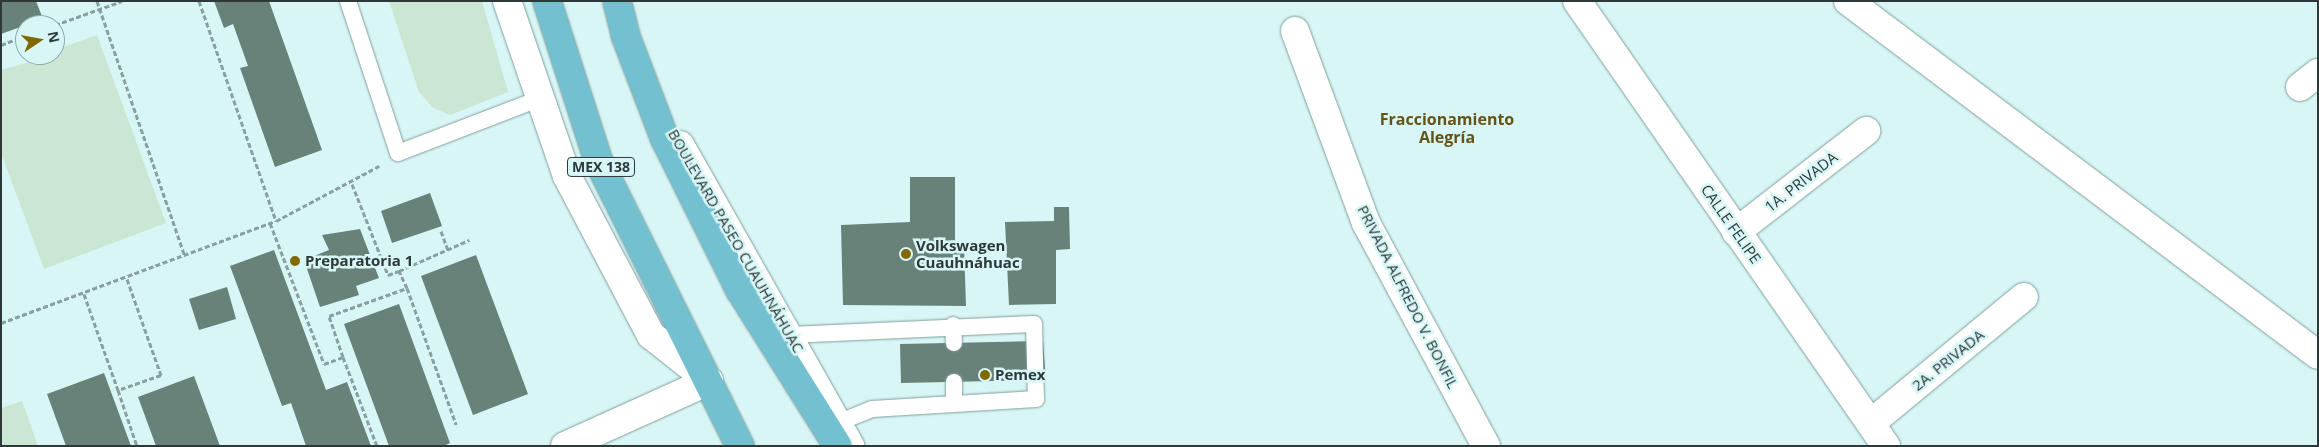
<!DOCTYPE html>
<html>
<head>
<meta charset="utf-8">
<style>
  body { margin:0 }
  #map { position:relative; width:2319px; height:447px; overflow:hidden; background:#d7f6f5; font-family:"Open Sans",sans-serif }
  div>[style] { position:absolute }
  .green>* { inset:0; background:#cbe7d3 }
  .building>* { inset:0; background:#68827a }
  .path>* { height:3px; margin-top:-1.5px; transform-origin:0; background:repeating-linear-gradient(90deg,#89a09f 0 5px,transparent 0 7.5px) }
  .roads { filter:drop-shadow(0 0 1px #819e9d) drop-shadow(0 0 1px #819e9d) }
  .service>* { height:16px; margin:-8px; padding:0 8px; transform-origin:8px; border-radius:8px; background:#fff }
  .minor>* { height:28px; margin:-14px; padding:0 14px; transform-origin:14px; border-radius:14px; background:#fff }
  .secondary>* { height:28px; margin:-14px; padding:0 14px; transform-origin:14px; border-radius:14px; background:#fff }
  .primary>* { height:28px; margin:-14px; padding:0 14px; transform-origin:14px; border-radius:14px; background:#73c1d0 }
  .dots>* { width:14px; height:14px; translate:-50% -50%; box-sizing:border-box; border:2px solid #d7f6f5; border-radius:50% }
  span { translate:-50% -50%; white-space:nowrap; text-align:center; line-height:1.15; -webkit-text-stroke:5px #d7f6f5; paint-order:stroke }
  .shield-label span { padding:1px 4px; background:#d7f6f5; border:1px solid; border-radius:4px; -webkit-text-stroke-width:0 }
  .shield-label { font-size:14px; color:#2d3939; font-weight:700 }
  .street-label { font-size:15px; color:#2d3939 }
  .poi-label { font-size:15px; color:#2d3939; font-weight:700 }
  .left { translate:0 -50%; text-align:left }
  .neighbourhood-label { font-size:16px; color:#655317; font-weight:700 }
  .frame { position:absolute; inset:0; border:2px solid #2d3939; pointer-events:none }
  .north { position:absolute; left:15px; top:15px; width:50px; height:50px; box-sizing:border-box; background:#d7f6f5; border:1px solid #93aaaa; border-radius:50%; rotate:78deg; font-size:14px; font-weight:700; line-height:20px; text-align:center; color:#2d3939 }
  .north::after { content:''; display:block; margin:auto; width:18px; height:22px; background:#816800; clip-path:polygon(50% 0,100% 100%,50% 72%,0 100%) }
</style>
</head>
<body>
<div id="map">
  <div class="green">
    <div style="clip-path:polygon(389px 1px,482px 1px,508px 92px,450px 115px,433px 108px,419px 92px)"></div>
    <div style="clip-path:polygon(97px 35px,166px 223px,44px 269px,1px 153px,1px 70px,55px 55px,55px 50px)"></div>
    <div style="clip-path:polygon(22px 401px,38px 446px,1px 446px,1px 408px)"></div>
  </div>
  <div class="building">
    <div style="clip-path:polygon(1px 1px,36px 1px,43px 19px,1px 34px)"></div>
    <div style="clip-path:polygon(214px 1px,269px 1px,322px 150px,275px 167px,240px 68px,248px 66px,233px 24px,224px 28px)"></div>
    <div style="clip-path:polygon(910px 177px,955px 177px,955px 245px,964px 246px,966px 306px,843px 305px,841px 225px,910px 222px)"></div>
    <div style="clip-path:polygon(430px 193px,442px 226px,392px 243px,381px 211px)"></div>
    <div style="clip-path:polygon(1054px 207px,1069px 207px,1070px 249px,1056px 250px,1056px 304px,1009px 305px,1005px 222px,1054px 221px)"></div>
    <div style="clip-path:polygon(360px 229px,379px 278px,356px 286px,359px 295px,320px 307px,304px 260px,329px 250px,322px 235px)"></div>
    <div style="clip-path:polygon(274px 250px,326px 390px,347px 382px,371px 446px,306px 446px,291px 403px,282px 406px,230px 266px)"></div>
    <div style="clip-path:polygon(476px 255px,528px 394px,473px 415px,421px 276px)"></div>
    <div style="clip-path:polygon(227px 287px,236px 319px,199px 330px,189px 299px)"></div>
    <div style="clip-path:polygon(399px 304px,450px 443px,444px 446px,389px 446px,344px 324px)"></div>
    <div style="clip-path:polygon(1043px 341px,1046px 380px,901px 383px,900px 344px)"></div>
    <div style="clip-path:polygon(104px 373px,131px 446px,66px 446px,47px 394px)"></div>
    <div style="clip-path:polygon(194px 376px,220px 446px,156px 446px,138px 397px)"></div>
  </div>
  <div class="path">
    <div style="left:97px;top:1px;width:270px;rotate:71deg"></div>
    <div style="left:199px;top:1px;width:233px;rotate:70.7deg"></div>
    <div style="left:55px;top:25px;width:71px;rotate:-19.7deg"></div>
    <div style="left:1px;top:45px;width:26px;rotate:-21deg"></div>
    <div style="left:352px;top:184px;width:98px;rotate:68.4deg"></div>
    <div style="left:388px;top:275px;width:12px;rotate:-20deg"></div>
    <div style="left:270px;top:223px;width:151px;rotate:69deg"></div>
    <div style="left:324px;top:364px;width:20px;rotate:-20deg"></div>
    <div style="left:343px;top:357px;width:95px;rotate:69.1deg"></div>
    <div style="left:441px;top:231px;width:20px;rotate:70deg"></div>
    <div style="left:127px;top:279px;width:102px;rotate:70.5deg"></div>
    <div style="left:161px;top:375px;width:46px;rotate:160.8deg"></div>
    <div style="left:118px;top:390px;width:59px;rotate:71.3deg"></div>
    <div style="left:407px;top:288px;width:19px;rotate:-115deg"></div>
    <div style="left:399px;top:271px;width:77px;rotate:-23.9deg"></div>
    <div style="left:84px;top:294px;width:102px;rotate:70.5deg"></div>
    <div style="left:1px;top:323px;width:293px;rotate:-20.4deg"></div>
    <div style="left:276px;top:221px;width:117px;rotate:-28.1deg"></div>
    <div style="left:343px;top:357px;width:43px;rotate:-108.9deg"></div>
    <div style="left:329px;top:316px;width:83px;rotate:-19.7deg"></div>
    <div style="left:407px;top:288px;width:145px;rotate:70.2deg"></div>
  </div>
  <div class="roads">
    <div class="service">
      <div style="left:348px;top:1px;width:160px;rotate:71.8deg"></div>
      <div style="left:398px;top:153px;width:151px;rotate:-21deg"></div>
      <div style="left:953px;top:325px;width:18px;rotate:87deg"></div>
      <div style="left:789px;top:335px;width:245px;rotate:-2.6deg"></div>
      <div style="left:1034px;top:324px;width:75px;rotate:88.5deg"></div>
      <div style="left:1036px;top:399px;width:164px;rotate:176.5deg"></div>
      <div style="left:872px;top:409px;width:35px;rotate:158deg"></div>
      <div style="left:954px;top:382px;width:21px;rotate:90deg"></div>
    </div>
    <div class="minor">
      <div style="left:1577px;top:1px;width:542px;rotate:55.22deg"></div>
      <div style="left:1848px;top:1px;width:588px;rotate:36.99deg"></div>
      <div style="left:1295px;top:31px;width:205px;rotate:69.7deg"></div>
      <div style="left:1366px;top:223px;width:253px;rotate:61.7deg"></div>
      <div style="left:2300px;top:87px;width:23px;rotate:-38deg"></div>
      <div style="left:1736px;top:232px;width:165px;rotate:-37.8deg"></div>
      <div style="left:1871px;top:423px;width:198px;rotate:-39.5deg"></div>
      <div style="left:565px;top:446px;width:158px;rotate:-24.3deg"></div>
    </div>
    <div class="secondary">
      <div style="left:507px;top:1px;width:185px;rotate:71.1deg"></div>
      <div style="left:567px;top:176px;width:180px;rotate:62.2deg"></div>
      <div style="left:651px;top:335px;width:74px;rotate:38.4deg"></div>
      <div style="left:680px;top:145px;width:346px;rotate:60.5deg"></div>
    </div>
    <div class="primary">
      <div style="left:547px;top:1px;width:167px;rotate:72.2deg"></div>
      <div style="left:598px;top:160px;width:319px;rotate:63.6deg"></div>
      <div style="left:617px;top:1px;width:37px;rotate:76deg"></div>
      <div style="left:626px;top:37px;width:109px;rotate:69.1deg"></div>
      <div style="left:665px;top:139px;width:169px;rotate:63.6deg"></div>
      <div style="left:740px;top:290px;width:184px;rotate:57.9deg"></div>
    </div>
  </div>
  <div class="dots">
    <div style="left:906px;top:254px;background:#816800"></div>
    <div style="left:295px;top:261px;background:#816800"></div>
    <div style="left:985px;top:375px;background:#816800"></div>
  </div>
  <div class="shield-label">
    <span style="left:601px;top:167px">MEX 138</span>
  </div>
  <div class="street-label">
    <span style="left:1801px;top:182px;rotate:-38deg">1A. PRIVADA</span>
    <span style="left:1731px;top:224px;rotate:55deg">CALLE FELIPE</span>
    <span style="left:736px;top:241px;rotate:60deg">BOULEVARD PASEO CUAUHNÁHUAC</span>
    <span style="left:1408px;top:297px;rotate:63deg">PRIVADA ALFREDO V. BONFIL</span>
    <span style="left:1948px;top:360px;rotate:-39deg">2A. PRIVADA</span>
  </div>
  <div class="poi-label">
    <span class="left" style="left:916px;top:254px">Volkswagen<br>Cuauhnáhuac</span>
    <span class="left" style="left:305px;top:261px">Preparatoria 1</span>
    <span class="left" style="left:995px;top:375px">Pemex</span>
  </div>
  <div class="neighbourhood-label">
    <span style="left:1447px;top:128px">Fraccionamiento<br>Alegría</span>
  </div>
  <div class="frame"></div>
  <div class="north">N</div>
</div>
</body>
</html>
